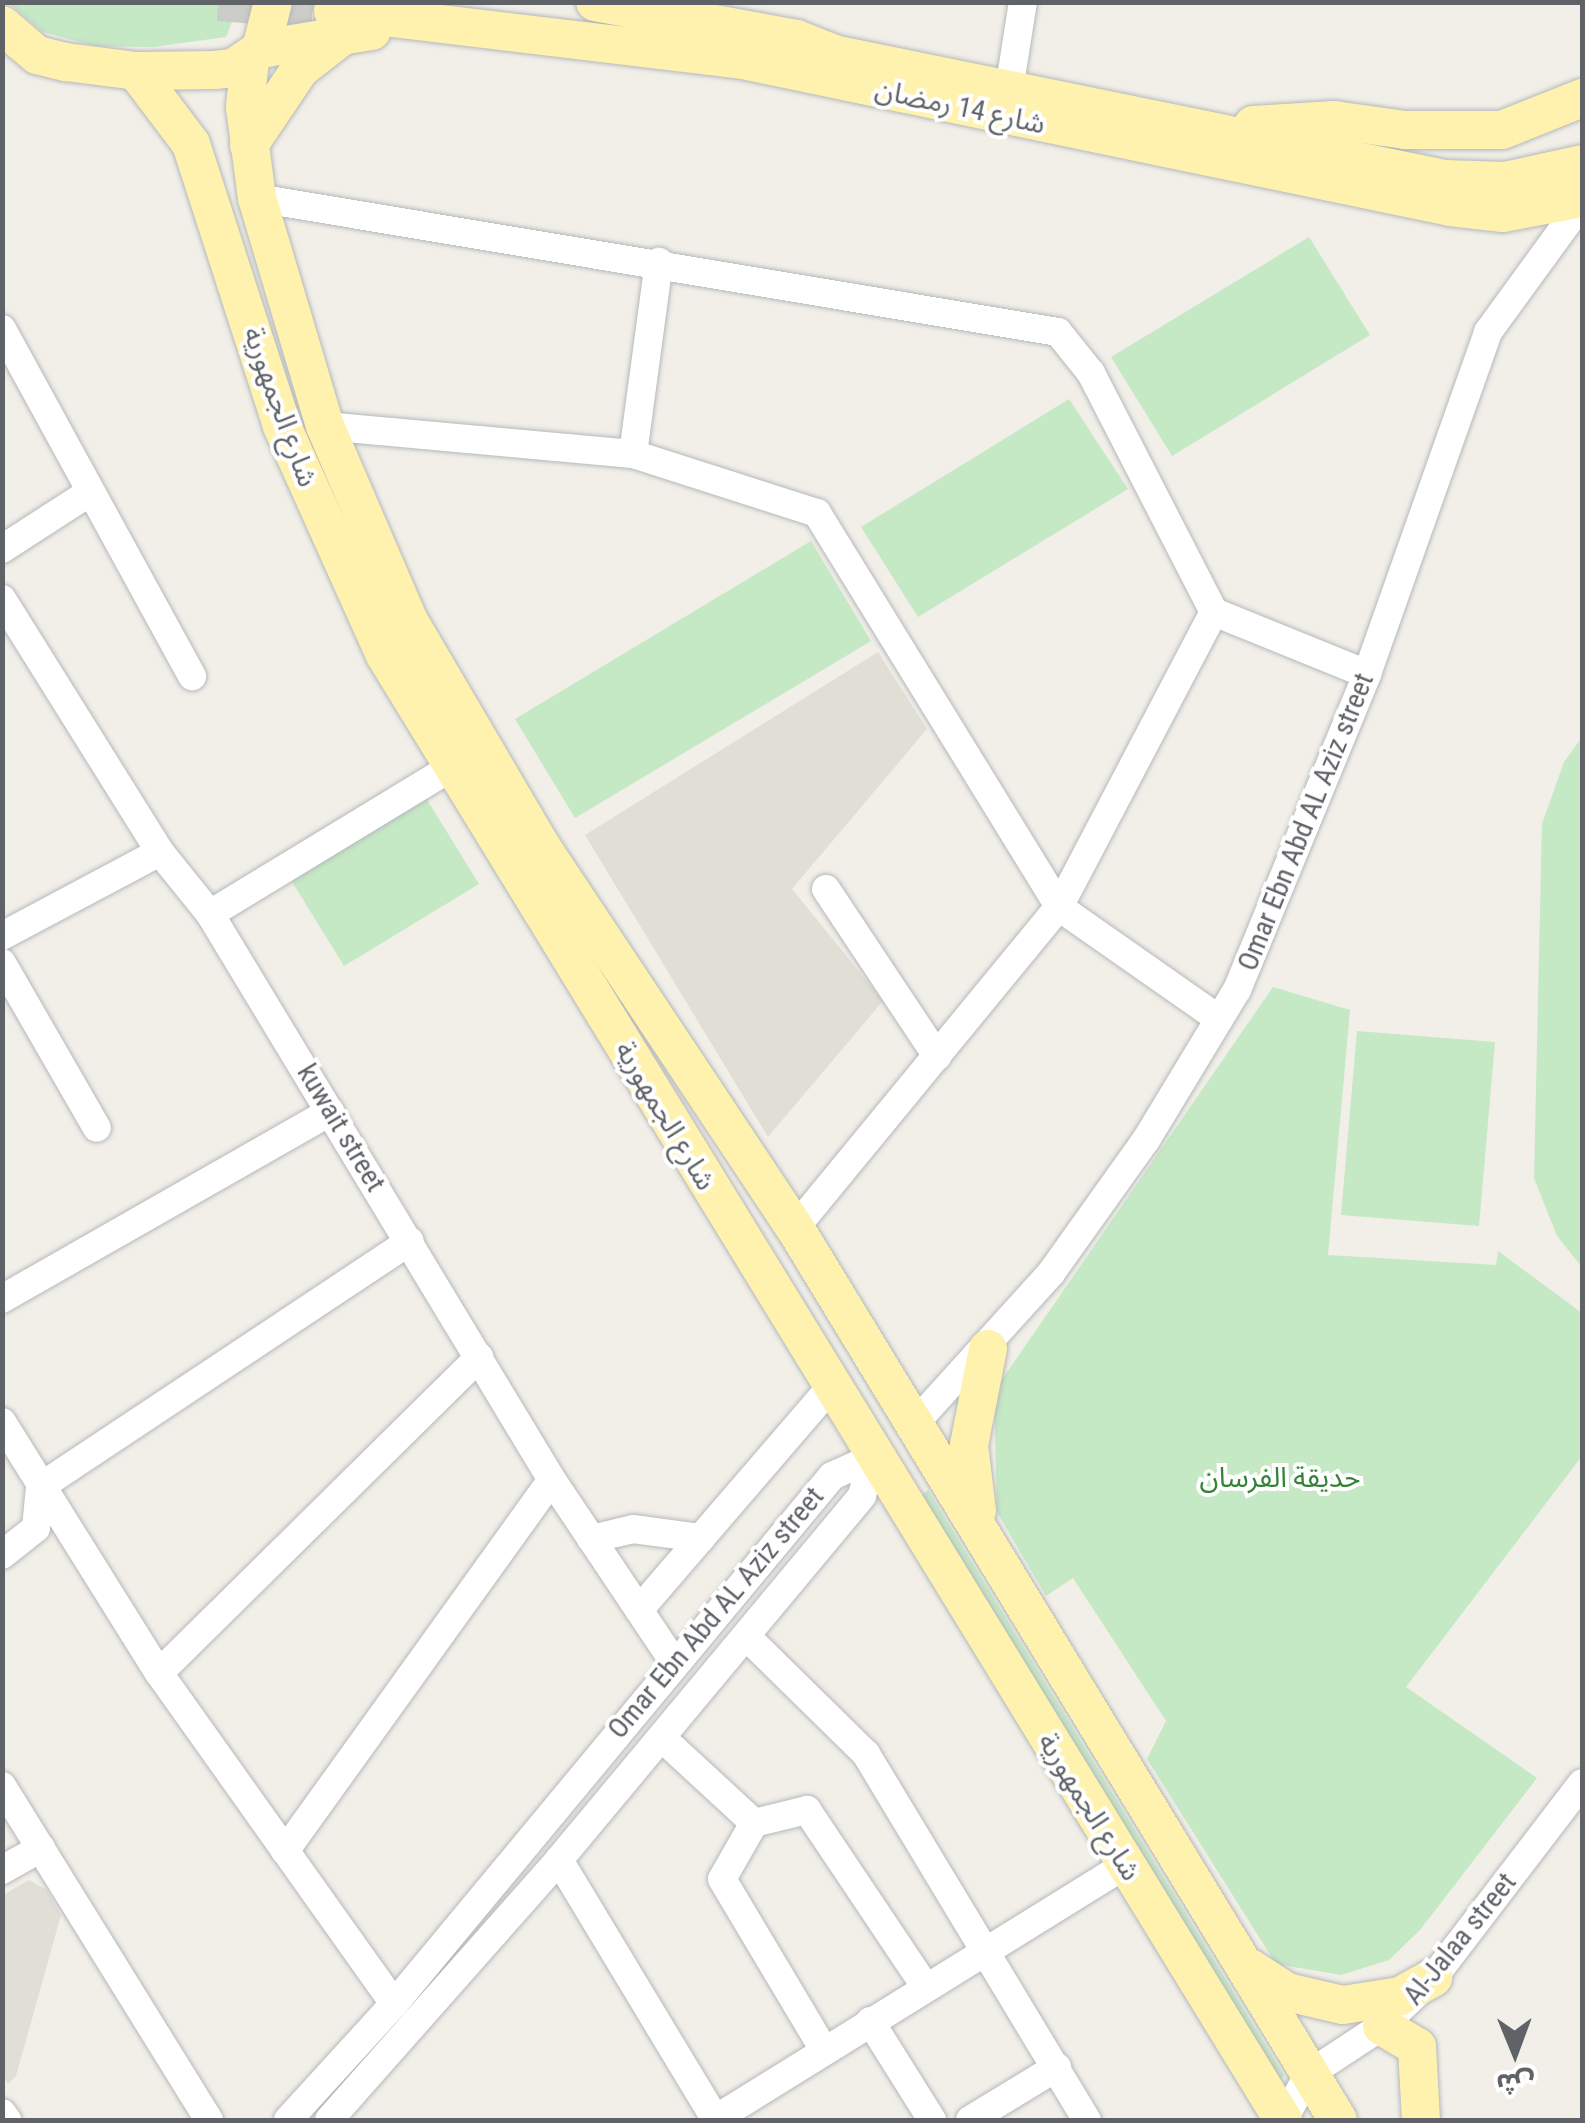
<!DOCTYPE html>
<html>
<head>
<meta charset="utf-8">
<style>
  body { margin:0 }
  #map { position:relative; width:1585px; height:2123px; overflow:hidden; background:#f1efe8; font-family:"Roboto Condensed","Noto Sans Arabic",sans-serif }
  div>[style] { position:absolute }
  .education>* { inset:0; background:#e1ded6 }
  .green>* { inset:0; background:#c5e8c5 }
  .major-tunnel>* { height:38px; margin-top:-19px; transform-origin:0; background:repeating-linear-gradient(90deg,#ccccc8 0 38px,transparent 0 57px) }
  .roads { filter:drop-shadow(0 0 2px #b5b8bc) drop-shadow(0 0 2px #b5b8bc) }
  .minor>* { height:28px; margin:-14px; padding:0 14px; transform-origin:14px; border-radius:14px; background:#fff }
  .major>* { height:38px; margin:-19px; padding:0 19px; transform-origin:19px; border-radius:19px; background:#fff2af }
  span { translate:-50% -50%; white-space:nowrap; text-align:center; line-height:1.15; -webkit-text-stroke:8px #fff; paint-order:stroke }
  .street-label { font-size:28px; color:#5f6368 }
  .park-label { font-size:28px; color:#348238 }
  .frame { position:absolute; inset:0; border:5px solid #5f6368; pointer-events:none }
  .north { position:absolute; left:1465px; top:2003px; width:100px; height:100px; -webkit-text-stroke:8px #fff; paint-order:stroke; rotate:179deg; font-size:28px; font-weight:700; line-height:40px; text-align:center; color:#5f6368 }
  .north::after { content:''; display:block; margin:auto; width:35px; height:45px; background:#5f6368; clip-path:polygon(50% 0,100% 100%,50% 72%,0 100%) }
</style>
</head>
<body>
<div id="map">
  <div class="education">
    <div style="clip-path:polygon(878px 652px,927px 729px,792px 889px,883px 1001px,768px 1137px,585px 835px)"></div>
    <div style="clip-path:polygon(29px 1880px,47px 1890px,61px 1915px,16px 2076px,8px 2084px,2px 2074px,3px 1895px)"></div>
  </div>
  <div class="green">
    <div style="clip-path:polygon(9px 3px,239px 3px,226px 37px,153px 47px,95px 46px,43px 32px)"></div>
    <div style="clip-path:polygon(1309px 237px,1370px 335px,1172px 456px,1111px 357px)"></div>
    <div style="clip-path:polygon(1069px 399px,1128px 489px,918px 617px,861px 527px)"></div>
    <div style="clip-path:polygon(811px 541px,871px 641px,575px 818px,515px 719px)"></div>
    <div style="clip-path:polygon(1582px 737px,1582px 1267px,1557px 1236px,1534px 1178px,1542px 824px,1564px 762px)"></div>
    <div style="clip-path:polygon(421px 790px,479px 884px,344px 966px,286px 872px)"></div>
    <div style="clip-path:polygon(1273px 987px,1350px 1010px,1328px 1255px,1496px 1265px,1498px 1251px,1582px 1313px,1582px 1456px,1406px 1687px,1537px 1778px,1420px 1930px,1389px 1960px,1341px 1975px,1276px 1964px,1147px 1759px,1166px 1721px,1073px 1578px,1046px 1596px,997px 1512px,994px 1391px)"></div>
    <div style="clip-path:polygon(1357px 1031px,1495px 1042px,1479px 1226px,1341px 1215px)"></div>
    <div style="clip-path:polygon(928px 1490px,1284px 2075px,1272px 2090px,913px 1501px)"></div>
  </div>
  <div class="major-tunnel">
    <div style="left:218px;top:2px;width:115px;rotate:4.5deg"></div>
  </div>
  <div class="roads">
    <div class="minor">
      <div style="left:1009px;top:90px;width:89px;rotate:-81deg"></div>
      <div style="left:257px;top:198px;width:812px;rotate:9.5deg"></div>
      <div style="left:1058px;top:332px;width:53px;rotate:51.2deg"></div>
      <div style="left:1091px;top:373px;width:269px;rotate:62.8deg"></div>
      <div style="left:1214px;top:612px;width:165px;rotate:22.1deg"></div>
      <div style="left:2px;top:329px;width:396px;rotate:61.3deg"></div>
      <div style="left:325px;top:426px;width:309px;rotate:5.2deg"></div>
      <div style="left:633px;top:454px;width:193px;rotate:17.8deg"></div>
      <div style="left:817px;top:513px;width:462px;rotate:58.4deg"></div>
      <div style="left:1059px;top:907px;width:195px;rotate:35deg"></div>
      <div style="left:633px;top:454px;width:194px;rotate:-82.3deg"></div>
      <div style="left:2px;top:549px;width:105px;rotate:-32.9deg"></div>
      <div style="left:2px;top:599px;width:298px;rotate:58deg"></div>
      <div style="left:160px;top:852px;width:80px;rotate:51.1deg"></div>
      <div style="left:210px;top:914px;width:661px;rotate:58.86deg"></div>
      <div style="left:552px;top:1480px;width:219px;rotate:56.2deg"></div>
      <div style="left:826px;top:889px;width:201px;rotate:56.4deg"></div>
      <div style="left:210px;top:914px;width:283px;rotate:-31.3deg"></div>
      <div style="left:2px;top:936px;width:179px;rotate:-28deg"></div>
      <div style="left:2px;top:963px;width:190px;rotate:60.1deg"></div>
      <div style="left:795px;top:1228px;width:416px;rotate:-50.6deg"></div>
      <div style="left:1059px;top:907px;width:333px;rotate:-62.3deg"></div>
      <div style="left:2px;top:1299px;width:378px;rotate:-29.7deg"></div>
      <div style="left:2px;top:1422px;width:296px;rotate:58deg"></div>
      <div style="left:159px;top:1673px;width:406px;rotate:54.6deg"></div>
      <div style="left:916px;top:1422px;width:201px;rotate:-47.8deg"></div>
      <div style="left:1051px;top:1273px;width:163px;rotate:-54.5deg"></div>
      <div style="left:1146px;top:1140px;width:175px;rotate:-58.8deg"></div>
      <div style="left:1237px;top:990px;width:342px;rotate:-67.6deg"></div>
      <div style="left:1367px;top:674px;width:363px;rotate:-70.5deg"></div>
      <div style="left:1488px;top:332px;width:140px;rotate:-54deg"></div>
      <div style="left:40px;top:1487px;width:444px;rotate:-33.6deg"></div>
      <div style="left:591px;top:1539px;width:43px;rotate:-13.4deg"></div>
      <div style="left:633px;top:1529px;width:69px;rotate:7.5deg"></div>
      <div style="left:2px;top:1555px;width:43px;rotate:-38.5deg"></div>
      <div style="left:36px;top:1528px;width:41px;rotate:-84.4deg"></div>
      <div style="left:639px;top:1610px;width:293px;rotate:-49.3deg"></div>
      <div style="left:747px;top:1637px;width:167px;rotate:44.5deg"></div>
      <div style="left:866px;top:1754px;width:428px;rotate:58.9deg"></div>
      <div style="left:159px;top:1673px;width:450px;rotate:-44.6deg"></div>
      <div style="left:662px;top:1738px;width:125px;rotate:42.7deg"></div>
      <div style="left:754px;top:1823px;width:55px;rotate:-13.8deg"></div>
      <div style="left:807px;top:1810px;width:214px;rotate:56.2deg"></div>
      <div style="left:2px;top:1786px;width:393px;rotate:58.2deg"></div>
      <div style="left:754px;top:1823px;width:64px;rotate:119.7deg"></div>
      <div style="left:722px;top:1879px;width:199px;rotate:59.2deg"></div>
      <div style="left:285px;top:1851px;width:457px;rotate:-54.3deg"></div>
      <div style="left:559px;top:1860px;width:304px;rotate:58.9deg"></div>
      <div style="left:2px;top:1870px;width:45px;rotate:-29.4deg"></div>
      <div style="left:870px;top:2021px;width:117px;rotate:57.9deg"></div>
      <div style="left:2px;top:2113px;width:9px;rotate:54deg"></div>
      <div style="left:288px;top:2120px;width:157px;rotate:-47.6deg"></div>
      <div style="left:394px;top:2004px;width:686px;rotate:-50.32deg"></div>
      <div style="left:832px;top:1476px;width:44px;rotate:-24.2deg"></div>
      <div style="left:872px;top:1458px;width:39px;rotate:105deg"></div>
      <div style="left:862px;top:1496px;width:474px;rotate:129.8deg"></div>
      <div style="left:559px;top:1860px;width:347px;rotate:131.5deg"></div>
      <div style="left:714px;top:2120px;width:484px;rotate:-31.8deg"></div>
      <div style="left:970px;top:2120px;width:102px;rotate:-31.3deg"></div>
      <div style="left:1283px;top:2120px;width:53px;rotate:-60.5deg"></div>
      <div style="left:1309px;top:2074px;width:87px;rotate:-33.3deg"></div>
      <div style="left:1382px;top:2026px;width:70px;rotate:-43.3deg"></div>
      <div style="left:1433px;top:1978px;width:245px;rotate:-52.6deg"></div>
    </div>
    <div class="major">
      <div style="left:595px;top:2px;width:205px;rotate:10.4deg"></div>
      <div style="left:797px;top:39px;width:40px;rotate:22deg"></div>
      <div style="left:333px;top:11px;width:412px;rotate:6.8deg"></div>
      <div style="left:742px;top:60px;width:723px;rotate:11.73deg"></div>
      <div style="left:1450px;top:207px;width:53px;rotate:6.5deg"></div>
      <div style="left:1503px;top:213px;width:80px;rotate:-10.8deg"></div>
      <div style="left:2px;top:25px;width:46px;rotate:40.6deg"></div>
      <div style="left:37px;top:55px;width:30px;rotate:14deg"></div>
      <div style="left:66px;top:62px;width:71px;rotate:7.3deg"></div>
      <div style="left:136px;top:71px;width:78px;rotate:-0.7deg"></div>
      <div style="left:214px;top:70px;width:19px;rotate:-6deg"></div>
      <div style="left:233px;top:68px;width:34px;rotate:-34deg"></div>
      <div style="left:261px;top:49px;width:49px;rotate:-75.7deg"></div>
      <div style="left:261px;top:49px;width:112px;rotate:-9.2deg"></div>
      <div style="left:824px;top:52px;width:634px;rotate:11.56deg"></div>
      <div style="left:1445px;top:179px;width:60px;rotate:1.9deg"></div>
      <div style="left:1505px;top:181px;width:79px;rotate:-12.4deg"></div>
      <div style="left:250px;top:60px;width:47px;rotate:96.1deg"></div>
      <div style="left:245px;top:107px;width:92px;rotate:82.5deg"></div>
      <div style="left:257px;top:198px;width:238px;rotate:73.4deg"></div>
      <div style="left:325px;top:426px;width:212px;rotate:66.7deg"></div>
      <div style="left:409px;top:621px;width:261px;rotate:59.6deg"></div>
      <div style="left:541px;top:846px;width:459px;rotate:56.4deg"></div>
      <div style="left:795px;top:1228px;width:1044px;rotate:58.67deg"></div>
      <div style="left:136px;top:71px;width:91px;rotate:53deg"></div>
      <div style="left:191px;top:144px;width:296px;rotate:72.1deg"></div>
      <div style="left:282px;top:426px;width:251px;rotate:65.8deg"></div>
      <div style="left:385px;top:655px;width:1718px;rotate:58.49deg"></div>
      <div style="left:1253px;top:125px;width:81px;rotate:-3.5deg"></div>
      <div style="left:1334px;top:120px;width:72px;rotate:8deg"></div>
      <div style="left:1405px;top:130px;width:97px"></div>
      <div style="left:1502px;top:130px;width:86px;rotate:-21.8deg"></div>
      <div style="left:249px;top:145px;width:92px;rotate:-56.1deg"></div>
      <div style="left:300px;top:69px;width:51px;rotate:-37.8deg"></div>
      <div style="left:977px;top:1511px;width:66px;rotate:-96.9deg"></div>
      <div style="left:969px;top:1445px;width:98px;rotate:-78.8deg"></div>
      <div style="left:1250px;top:1968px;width:44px;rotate:33deg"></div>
      <div style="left:1287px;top:1992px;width:57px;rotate:13.1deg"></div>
      <div style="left:1343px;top:2005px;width:58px;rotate:-9deg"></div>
      <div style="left:1400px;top:1996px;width:38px;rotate:-29deg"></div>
      <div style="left:1382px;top:2026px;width:41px;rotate:31deg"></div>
      <div style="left:1417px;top:2047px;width:73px;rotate:86.9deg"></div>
    </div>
  </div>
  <div class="street-label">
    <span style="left:960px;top:107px;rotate:12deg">شارع 14 رمضان</span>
    <span style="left:280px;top:407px;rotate:70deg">شارع الجمهورية</span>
    <span style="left:1306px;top:822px;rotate:-68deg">Omar Ebn Abd AL Aziz street</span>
    <span style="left:665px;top:1116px;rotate:59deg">شارع الجمهورية</span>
    <span style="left:341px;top:1128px;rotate:59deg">kuwait street</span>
    <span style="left:716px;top:1613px;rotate:-50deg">Omar Ebn Abd AL Aziz street</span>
    <span style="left:1089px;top:1807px;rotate:58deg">شارع الجمهورية</span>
    <span style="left:1460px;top:1939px;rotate:-51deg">Al-Jalaa street</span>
  </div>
  <div class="park-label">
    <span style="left:1280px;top:1478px">حديقة الفرسان</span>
  </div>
  <div class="frame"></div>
  <div class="north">ش</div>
</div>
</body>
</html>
